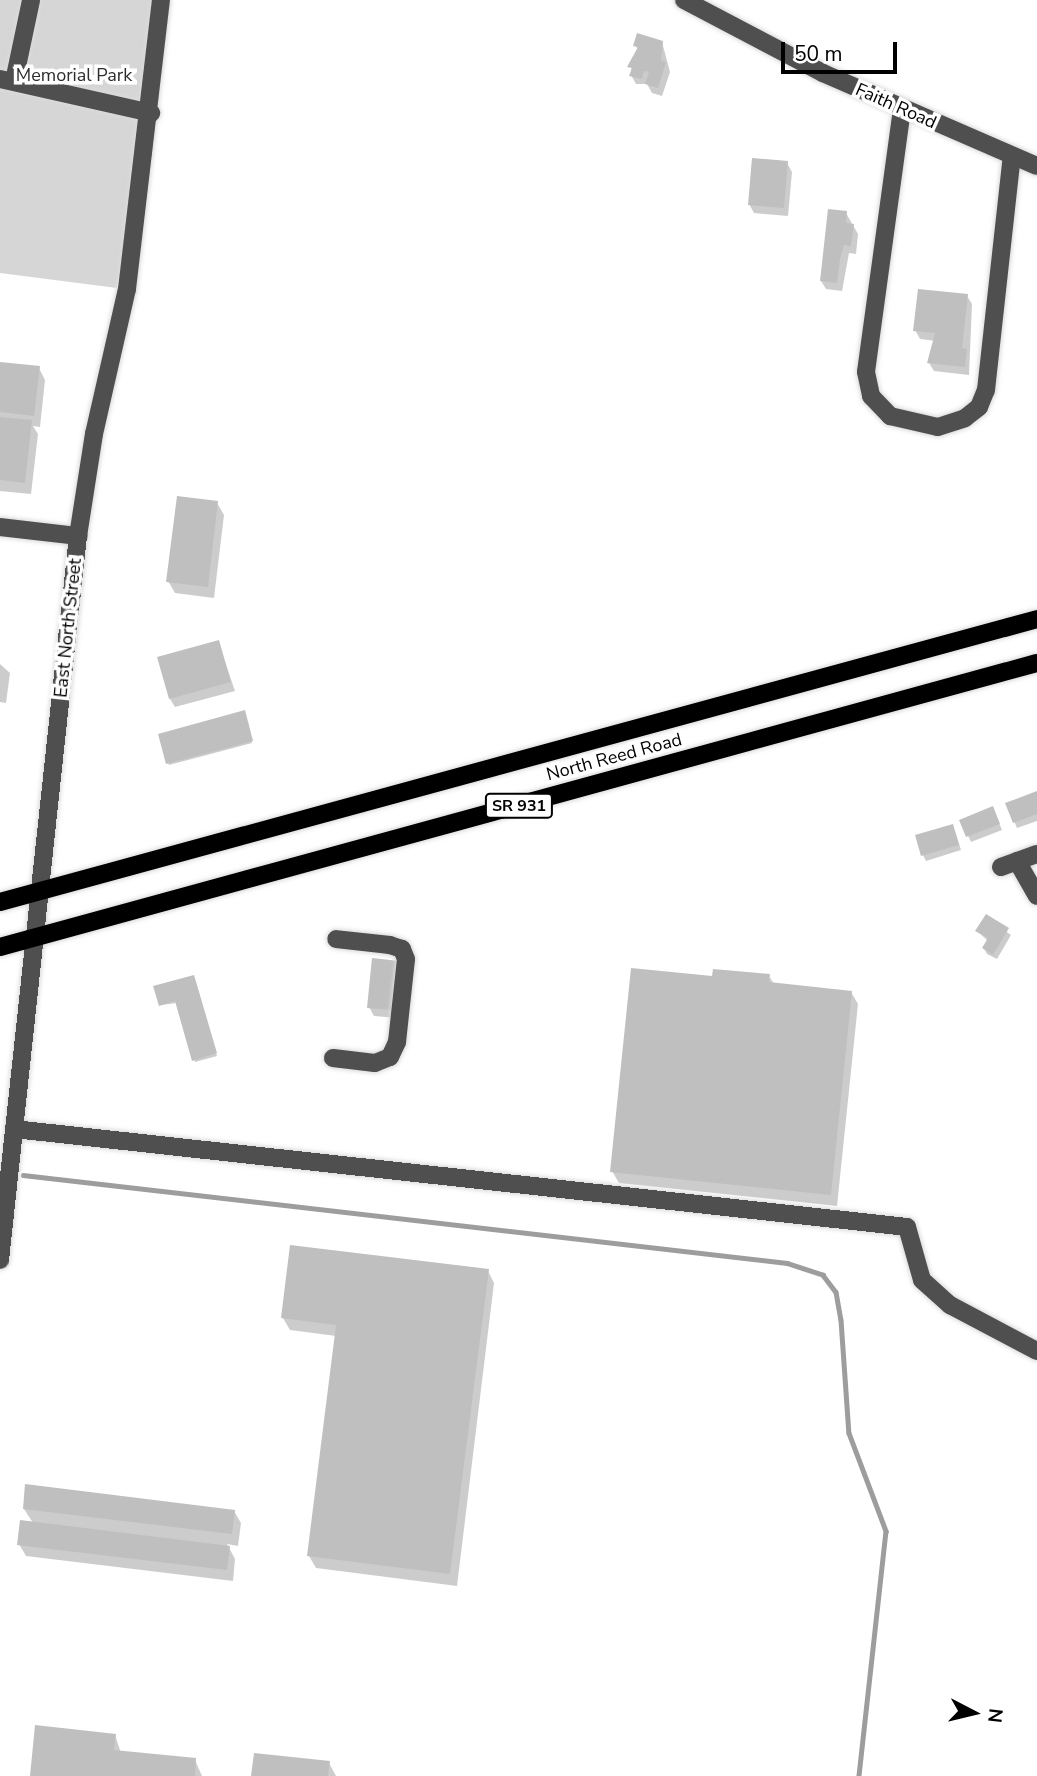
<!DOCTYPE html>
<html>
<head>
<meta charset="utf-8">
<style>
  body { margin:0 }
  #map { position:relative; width:1037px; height:1776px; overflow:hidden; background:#fff; font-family:"Nunito Sans",sans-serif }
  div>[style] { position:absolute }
  .green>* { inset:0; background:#d6d6d6 }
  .shadow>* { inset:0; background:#0003 }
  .stream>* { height:4.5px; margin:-2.25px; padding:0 2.25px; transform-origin:2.25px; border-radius:2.25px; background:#9d9d9d }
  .building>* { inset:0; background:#bfbfbf }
  .roads { filter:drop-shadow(0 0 2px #dbdbdb) drop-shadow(0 0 2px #dbdbdb) }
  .minor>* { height:18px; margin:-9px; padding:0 9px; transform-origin:9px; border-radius:9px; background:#4f4f4f }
  .major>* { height:18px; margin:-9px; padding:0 9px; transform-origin:9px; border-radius:9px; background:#000 }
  span { translate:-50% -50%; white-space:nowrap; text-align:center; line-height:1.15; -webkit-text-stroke:7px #fff; paint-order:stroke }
  .shield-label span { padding:2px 5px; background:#fff; border:2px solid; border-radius:5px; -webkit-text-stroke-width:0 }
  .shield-label { font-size:16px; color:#000; font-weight:700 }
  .park-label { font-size:18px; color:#2d2d2d }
  .street-label { font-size:18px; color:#000 }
  .north { position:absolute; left:939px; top:1678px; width:70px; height:70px; -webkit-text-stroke:5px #fff; paint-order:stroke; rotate:97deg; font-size:19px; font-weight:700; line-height:28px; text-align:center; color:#000 }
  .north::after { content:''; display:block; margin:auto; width:24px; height:32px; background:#000; clip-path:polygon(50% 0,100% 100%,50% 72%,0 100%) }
  .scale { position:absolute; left:781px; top:42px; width:116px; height:32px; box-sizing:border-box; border:4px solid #000; border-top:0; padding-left:9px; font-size:21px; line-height:24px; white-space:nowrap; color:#000; -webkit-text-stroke:5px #fff; paint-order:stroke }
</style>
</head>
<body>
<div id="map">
  <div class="green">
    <div style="clip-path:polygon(0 0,155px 0,145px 106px,117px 288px,0 273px)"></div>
  </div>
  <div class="shadow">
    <div style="clip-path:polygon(662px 42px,670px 72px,662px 96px,652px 93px,647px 84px,636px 84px,631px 75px,632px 57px,636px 58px,639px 51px,635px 45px)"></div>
    <div style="clip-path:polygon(787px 163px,792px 172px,788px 216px,754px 213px,749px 204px)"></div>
    <div style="clip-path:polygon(846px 213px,858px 234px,856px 254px,849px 253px,842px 291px,826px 289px,821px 281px)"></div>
    <div style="clip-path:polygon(967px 296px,972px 304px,969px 375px,934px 371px,929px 363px,936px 341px,920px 339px,915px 330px)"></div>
    <div style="clip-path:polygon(0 363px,39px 368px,45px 380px,40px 427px,33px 426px,38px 434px,31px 494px,0 491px)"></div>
    <div style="clip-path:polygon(217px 503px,224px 515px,214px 598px,175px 593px,168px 581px)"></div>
    <div style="clip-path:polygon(218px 642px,235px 691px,175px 707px,170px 699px)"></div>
    <div style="clip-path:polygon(0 664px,10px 673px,6px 703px,0 702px)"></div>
    <div style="clip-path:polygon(245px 714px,252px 743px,169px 765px,168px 763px)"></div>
    <div style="clip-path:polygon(1037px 793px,1037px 821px,1017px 828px,1007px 804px)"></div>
    <div style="clip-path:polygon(995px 813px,1002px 830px,971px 842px,961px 821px)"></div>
    <div style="clip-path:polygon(955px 831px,961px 850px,926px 861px,923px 855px)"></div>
    <div style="clip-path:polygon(986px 917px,1011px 935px,997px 959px,987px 954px,984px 948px,988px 941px,977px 931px)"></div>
    <div style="clip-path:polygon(373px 960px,398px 1018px,374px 1016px,369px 1007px)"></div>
    <div style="clip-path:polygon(769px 976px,774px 984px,851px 992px,858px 1004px,837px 1206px,619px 1183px,612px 1171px,714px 978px)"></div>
    <div style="clip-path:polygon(195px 979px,217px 1056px,195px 1062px,177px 1003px,161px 1005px)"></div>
    <div style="clip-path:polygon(488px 1271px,494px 1283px,457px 1586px,316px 1568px,309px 1556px,336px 1336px,290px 1330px,283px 1318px)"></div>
    <div style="clip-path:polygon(24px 1509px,234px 1511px,241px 1523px,238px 1546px,227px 1544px,235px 1559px,233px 1581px,26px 1556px,19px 1544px,33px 1523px)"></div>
    <div style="clip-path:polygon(115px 1735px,121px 1753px,195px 1760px,202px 1776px,31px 1776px)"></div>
    <div style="clip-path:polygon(329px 1763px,336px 1776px,253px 1776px)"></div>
  </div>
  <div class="stream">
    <div style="left:23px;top:1175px;width:769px;rotate:6.57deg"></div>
    <div style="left:787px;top:1263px;width:38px;rotate:18deg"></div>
    <div style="left:823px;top:1275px;width:21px;rotate:53deg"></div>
    <div style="left:836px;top:1292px;width:28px;rotate:80deg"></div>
    <div style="left:841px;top:1320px;width:113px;rotate:86deg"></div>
    <div style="left:849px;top:1433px;width:105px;rotate:69.3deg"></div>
    <div style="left:886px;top:1531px;width:246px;rotate:96.3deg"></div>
  </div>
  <div class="building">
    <div style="clip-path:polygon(637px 33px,663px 41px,661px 61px,666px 62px,658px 88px,645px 84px,649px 72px,644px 71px,642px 79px,629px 76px,632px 68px,627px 67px,638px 47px,633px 46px)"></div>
    <div style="clip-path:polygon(752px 158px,788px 161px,784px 208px,748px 205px)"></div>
    <div style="clip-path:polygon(828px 209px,847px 211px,846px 223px,854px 224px,851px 246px,844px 245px,840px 259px,837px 283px,820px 281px)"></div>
    <div style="clip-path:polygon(918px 289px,968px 294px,962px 348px,967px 349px,965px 367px,927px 363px,935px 333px,913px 331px)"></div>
    <div style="clip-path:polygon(0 362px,40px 366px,34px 416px,0 412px)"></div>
    <div style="clip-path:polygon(0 417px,32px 420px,25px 483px,0 480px)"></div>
    <div style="clip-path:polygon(177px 496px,218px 501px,208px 587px,166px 582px)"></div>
    <div style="clip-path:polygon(219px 640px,231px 682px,169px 699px,157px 657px)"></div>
    <div style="clip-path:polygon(245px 710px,253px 741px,166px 764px,158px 734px)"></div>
    <div style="clip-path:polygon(1037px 791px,1037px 814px,1013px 823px,1005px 803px)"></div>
    <div style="clip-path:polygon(993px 806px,1000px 824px,966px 837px,959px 820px)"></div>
    <div style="clip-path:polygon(953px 824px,959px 845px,921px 856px,915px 835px)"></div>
    <div style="clip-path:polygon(986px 914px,1009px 928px,993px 955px,982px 948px,988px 938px,975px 931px)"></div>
    <div style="clip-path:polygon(372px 958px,399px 961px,394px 1010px,367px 1008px)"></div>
    <div style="clip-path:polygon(631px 968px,712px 976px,713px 969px,770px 974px,769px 982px,852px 991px,831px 1195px,610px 1172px)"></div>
    <div style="clip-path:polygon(194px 975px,217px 1053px,192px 1061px,175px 1001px,159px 1006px,153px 986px)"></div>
    <div style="clip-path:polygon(290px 1245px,489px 1269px,450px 1574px,307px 1556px,336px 1325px,281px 1318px)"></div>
    <div style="clip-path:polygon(25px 1484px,235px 1510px,232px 1534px,23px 1509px)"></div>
    <div style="clip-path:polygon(20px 1520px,230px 1546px,227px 1570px,17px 1545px)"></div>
    <div style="clip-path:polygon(35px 1725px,116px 1734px,114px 1750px,196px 1758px,195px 1776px,30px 1776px)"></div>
    <div style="clip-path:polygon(254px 1753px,330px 1761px,328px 1776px,251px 1776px)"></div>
  </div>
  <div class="roads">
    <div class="minor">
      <div style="left:684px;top:0;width:157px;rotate:27.7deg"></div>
      <div style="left:823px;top:73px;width:233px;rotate:23.5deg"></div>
      <div style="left:0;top:79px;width:155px;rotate:12.7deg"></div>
      <div style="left:14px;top:81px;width:83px;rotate:-78.1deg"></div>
      <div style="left:902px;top:109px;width:265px;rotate:97.8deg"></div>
      <div style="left:866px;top:372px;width:25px;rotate:78deg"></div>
      <div style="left:871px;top:396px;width:28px;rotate:46deg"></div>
      <div style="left:890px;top:416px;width:49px;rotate:12.9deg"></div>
      <div style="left:938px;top:427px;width:28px;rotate:-18deg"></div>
      <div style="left:965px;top:418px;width:18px;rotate:-38deg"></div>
      <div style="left:979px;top:407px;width:18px;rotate:-68deg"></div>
      <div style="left:986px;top:390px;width:235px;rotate:-83.7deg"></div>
      <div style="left:0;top:527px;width:79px;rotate:6.6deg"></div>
      <div style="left:1017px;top:861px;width:40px;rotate:60.3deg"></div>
      <div style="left:1001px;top:867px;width:38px;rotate:-20deg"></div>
      <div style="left:333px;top:1058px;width:42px;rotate:6.8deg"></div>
      <div style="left:375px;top:1063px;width:16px;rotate:-22deg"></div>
      <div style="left:390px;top:1057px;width:17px;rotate:-65deg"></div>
      <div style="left:397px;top:1042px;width:83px;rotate:-83.8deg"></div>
      <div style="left:406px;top:959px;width:11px;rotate:-112deg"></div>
      <div style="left:402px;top:949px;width:13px;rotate:-162deg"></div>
      <div style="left:390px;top:945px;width:54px;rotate:-173.7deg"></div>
      <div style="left:14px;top:1129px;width:898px;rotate:6.26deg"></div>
      <div style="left:907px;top:1227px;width:55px;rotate:74.2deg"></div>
      <div style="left:922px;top:1280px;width:38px;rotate:42deg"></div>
      <div style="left:950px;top:1305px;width:98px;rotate:27.9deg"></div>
      <div style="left:0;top:1260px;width:728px;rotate:-83.85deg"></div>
      <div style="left:78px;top:536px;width:103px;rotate:-81.1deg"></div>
      <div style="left:94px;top:434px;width:149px;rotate:-77.2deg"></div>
      <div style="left:127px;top:289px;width:291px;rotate:-83.3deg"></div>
    </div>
    <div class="major">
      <div style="left:0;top:902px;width:1075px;rotate:-15.26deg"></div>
      <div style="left:0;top:947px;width:1075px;rotate:-15.32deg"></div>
    </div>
  </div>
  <div class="shield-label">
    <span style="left:519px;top:806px">SR 931</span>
  </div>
  <div class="park-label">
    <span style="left:74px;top:75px">Memorial Park</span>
  </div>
  <div class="street-label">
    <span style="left:896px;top:106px;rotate:24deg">Faith Road</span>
    <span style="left:68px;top:628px;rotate:-84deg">East North Street</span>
    <span style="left:614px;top:757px;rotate:-15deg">North Reed Road</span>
  </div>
  <div class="north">N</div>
  <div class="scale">50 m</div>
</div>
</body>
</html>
